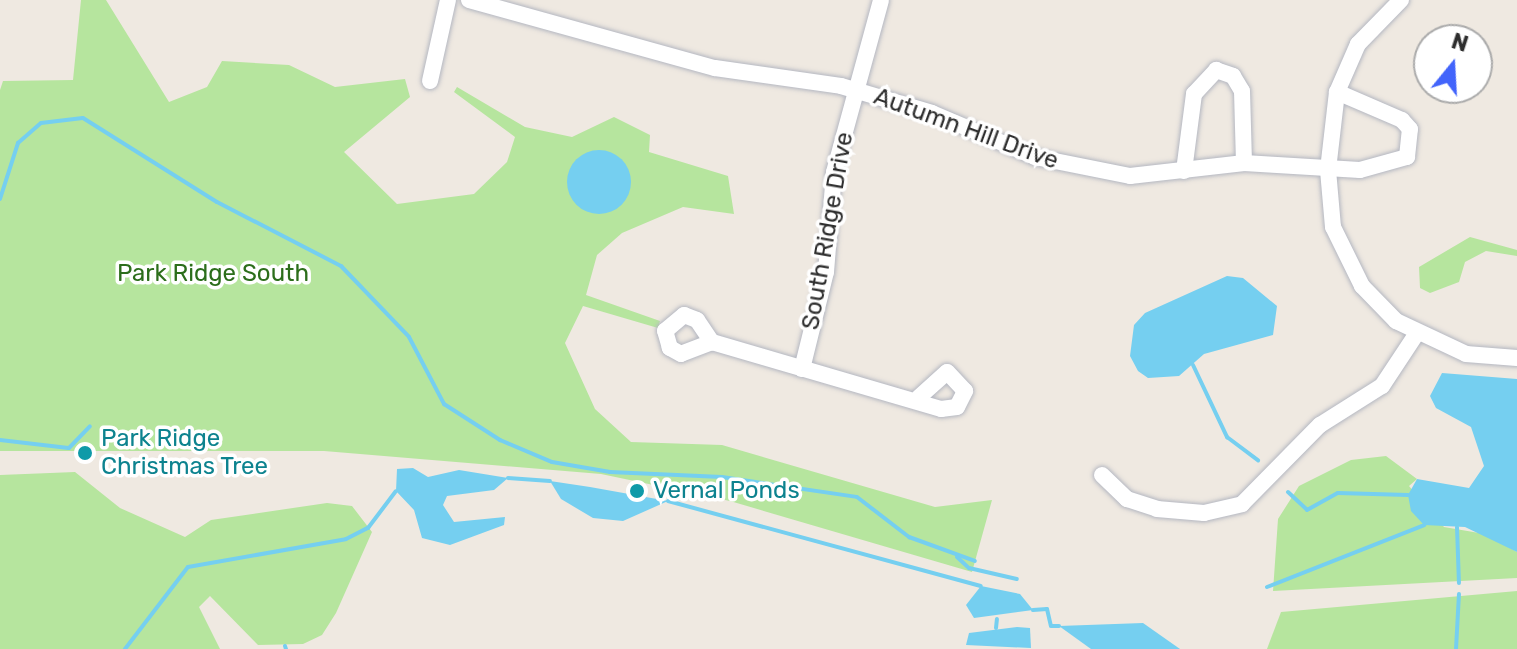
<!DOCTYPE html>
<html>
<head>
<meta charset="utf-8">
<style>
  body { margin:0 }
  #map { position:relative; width:1517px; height:649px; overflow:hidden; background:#efe9e1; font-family:Rubik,sans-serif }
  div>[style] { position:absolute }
  .green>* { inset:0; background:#b6e59e }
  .water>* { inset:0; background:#75cff0 }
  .round { border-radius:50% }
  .stream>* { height:4px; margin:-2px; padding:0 2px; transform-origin:2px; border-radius:2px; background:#75cff0 }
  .roads { filter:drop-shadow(0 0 2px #b4b7c1) drop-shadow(0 0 2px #b4b7c1) }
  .minor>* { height:16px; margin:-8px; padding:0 8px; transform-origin:8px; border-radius:8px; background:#fff }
  .dots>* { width:22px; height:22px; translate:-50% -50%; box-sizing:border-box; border:4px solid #fff; border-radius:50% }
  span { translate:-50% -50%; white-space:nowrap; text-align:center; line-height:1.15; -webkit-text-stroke:7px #fff; paint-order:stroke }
  .street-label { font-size:24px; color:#2e2e2e }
  .park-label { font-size:24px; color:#2c6e1b }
  .culture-label { font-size:24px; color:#0d838f }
  .left { translate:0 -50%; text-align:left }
  .north { position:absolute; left:1413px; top:24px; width:80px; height:80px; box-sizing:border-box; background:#fff; border:2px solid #ababab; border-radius:50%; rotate:18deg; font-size:22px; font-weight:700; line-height:32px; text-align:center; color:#2e2e2e }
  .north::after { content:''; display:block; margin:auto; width:28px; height:36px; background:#4264fb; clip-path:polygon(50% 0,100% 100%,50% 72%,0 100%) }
</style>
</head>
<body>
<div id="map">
  <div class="green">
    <div style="clip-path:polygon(81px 0,106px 0,169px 102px,207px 87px,222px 61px,289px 65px,335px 87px,405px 79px,410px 97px,344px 152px,397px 204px,474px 194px,507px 162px,515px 137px,454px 92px,457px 87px,525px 127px,572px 137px,614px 117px,650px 135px,649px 152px,728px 176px,734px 214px,683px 207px,622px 233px,597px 255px,586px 295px,660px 321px,658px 328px,583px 306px,565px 343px,595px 409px,631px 442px,722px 445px,935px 507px,992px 500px,972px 572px,730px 501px,601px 474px,324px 451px,0 451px,0 90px,3px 81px,73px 80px)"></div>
    <div style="clip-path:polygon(1470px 237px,1517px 250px,1517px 256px,1486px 251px,1465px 262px,1459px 282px,1430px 293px,1420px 288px,1419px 267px)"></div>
    <div style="clip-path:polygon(1386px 456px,1417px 479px,1409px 486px,1444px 527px,1485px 534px,1517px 552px,1517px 578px,1273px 591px,1278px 519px,1299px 486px,1351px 460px)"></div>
    <div style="clip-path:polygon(75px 472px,120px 508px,185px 537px,211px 520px,327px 503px,352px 506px,372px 532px,336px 613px,322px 635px,303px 644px,258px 645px,210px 596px,199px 607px,220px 649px,0 649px,0 475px)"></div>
    <div style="clip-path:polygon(1517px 591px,1517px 649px,1267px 649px,1281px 612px)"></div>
  </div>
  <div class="water">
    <div class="round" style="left:567px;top:150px;width:64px;height:64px"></div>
    <div style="clip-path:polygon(1227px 276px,1243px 278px,1277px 306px,1273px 335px,1204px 354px,1179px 376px,1148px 378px,1138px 371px,1130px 356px,1134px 325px,1145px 313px)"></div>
    <div style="clip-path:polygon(1442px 373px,1517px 379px,1517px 552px,1465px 527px,1424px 525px,1411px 511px,1408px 495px,1417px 479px,1469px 488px,1484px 466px,1471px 427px,1436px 408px,1430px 396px)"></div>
    <div style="clip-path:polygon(413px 468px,428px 477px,459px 470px,508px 478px,494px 490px,447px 496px,443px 505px,454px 522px,505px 517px,504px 525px,450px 545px,422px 538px,414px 510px,396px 491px,397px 469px)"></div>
    <div style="clip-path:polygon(550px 481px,590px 487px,668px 501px,623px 521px,593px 518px,561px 499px)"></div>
    <div style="clip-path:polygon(981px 586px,1020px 594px,1033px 610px,974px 618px,966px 605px)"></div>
    <div style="clip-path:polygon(1143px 623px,1180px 649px,1091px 649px,1059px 626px)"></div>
    <div style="clip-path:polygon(1017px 627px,1030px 628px,1031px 648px,966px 645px,969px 633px)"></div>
  </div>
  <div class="stream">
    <div style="left:0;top:199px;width:59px;rotate:-72.2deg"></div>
    <div style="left:18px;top:143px;width:30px;rotate:-41deg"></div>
    <div style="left:41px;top:123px;width:42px;rotate:-6.8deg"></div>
    <div style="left:83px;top:118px;width:158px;rotate:32.1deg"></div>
    <div style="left:217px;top:202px;width:140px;rotate:27.3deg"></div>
    <div style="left:341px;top:266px;width:98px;rotate:46.2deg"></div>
    <div style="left:409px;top:337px;width:76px;rotate:62.4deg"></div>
    <div style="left:444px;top:404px;width:67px;rotate:32.7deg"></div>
    <div style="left:500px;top:440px;width:56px;rotate:22.9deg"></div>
    <div style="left:552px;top:462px;width:59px;rotate:9.8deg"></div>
    <div style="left:610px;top:472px;width:112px;rotate:2.6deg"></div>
    <div style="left:722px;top:477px;width:136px;rotate:8.4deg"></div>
    <div style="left:857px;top:497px;width:66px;rotate:37.6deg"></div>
    <div style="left:909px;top:537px;width:70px;rotate:20deg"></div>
    <div style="left:1193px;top:365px;width:80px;rotate:64.7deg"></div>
    <div style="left:1227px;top:437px;width:39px;rotate:37deg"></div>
    <div style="left:0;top:440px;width:69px;rotate:6.6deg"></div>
    <div style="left:69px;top:448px;width:30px;rotate:-46deg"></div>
    <div style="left:508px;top:478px;width:42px;rotate:4.1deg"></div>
    <div style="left:1288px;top:492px;width:26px;rotate:43deg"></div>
    <div style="left:1307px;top:510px;width:35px;rotate:-29deg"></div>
    <div style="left:1338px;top:493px;width:70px;rotate:1.6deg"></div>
    <div style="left:668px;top:501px;width:324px;rotate:15.2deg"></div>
    <div style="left:1457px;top:527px;width:56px;rotate:88deg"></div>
    <div style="left:957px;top:557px;width:16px;rotate:43deg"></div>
    <div style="left:969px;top:568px;width:49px;rotate:12.9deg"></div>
    <div style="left:1267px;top:587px;width:169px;rotate:-21.5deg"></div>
    <div style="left:1033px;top:610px;width:14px;rotate:-4deg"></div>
    <div style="left:1047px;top:609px;width:17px;rotate:77deg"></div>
    <div style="left:1051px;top:626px;width:8px"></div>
    <div style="left:996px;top:628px;width:9px;rotate:-84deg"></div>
    <div style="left:285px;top:646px;width:3px;rotate:72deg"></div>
    <div style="left:125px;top:649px;width:103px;rotate:-52.5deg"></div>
    <div style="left:188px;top:567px;width:160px;rotate:-10deg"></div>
    <div style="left:346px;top:539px;width:25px;rotate:-27deg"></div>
    <div style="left:368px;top:528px;width:46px;rotate:-52.9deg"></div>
    <div style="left:1456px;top:649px;width:55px;rotate:-86.9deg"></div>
  </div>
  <div class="roads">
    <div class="minor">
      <div style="left:469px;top:0;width:255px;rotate:15.5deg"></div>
      <div style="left:715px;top:68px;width:127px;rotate:8.1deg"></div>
      <div style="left:841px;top:86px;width:95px;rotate:16.5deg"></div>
      <div style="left:932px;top:113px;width:112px;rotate:23.1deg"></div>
      <div style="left:1035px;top:157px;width:97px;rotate:11.3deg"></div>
      <div style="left:1130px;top:176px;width:115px;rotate:-6.5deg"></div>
      <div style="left:1244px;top:163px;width:116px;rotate:3.5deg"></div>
      <div style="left:1360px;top:170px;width:49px;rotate:-15.5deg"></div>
      <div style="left:1407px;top:157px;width:28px;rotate:-84deg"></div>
      <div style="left:1410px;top:129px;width:12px;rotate:-132deg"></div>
      <div style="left:1402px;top:120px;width:71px;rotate:-156.7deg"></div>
      <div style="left:1401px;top:0;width:62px;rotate:134.3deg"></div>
      <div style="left:1358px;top:44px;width:52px;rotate:113.6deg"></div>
      <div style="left:1337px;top:92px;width:79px;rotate:96.6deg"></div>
      <div style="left:1328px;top:170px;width:57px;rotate:85deg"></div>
      <div style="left:1333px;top:227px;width:66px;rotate:63.8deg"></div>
      <div style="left:1362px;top:286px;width:49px;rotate:45.8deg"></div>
      <div style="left:1396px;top:321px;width:77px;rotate:25.2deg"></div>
      <div style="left:1466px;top:354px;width:51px;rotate:4.5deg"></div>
      <div style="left:430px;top:81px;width:83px;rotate:-77.5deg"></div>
      <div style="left:1184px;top:171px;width:78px;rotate:-82.6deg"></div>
      <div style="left:1194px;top:94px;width:33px;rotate:-47deg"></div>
      <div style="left:1216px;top:70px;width:18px;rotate:19deg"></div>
      <div style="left:1233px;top:76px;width:17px;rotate:59deg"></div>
      <div style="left:1242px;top:91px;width:72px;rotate:88.4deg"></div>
      <div style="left:684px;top:315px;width:14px;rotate:21deg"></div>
      <div style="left:697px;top:320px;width:27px;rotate:56deg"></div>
      <div style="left:712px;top:342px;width:33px;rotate:159deg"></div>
      <div style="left:681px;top:354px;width:13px;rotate:-151deg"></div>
      <div style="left:670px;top:348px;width:18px;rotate:-106deg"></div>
      <div style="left:665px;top:331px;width:25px;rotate:-40deg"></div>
      <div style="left:712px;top:342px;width:239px;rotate:16.3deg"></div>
      <div style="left:941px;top:409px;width:16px;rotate:-7deg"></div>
      <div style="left:957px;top:407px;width:18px;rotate:-63deg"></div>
      <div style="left:965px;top:391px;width:26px;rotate:-133deg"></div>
      <div style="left:947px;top:372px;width:38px;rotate:138deg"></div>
      <div style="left:802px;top:369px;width:100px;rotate:-76.1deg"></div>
      <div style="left:826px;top:272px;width:100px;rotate:-85.4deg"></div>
      <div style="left:834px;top:172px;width:178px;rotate:-74.7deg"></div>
      <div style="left:1102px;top:475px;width:35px;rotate:44deg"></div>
      <div style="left:1127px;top:499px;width:32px;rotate:18deg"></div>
      <div style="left:1157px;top:509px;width:47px;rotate:4.9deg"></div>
      <div style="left:1204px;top:513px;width:39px;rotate:-13deg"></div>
      <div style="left:1242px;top:504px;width:111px;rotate:-45.4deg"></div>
      <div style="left:1320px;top:425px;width:73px;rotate:-32.2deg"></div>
      <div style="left:1382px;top:386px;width:64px;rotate:-56.6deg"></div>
    </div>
  </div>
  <div class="dots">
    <div style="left:85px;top:453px;background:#0f9aa8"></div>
    <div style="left:637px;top:491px;background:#0f9aa8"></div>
  </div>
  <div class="street-label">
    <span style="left:966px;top:129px;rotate:20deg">Autumn Hill Drive</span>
    <span style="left:828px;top:231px;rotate:-80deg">South Ridge Drive</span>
  </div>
  <div class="park-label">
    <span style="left:213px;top:274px">Park Ridge South</span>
  </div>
  <div class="culture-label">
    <span class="left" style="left:101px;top:453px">Park Ridge<br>Christmas Tree</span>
    <span class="left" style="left:653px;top:491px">Vernal Ponds</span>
  </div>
  <div class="north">N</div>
</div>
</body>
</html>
